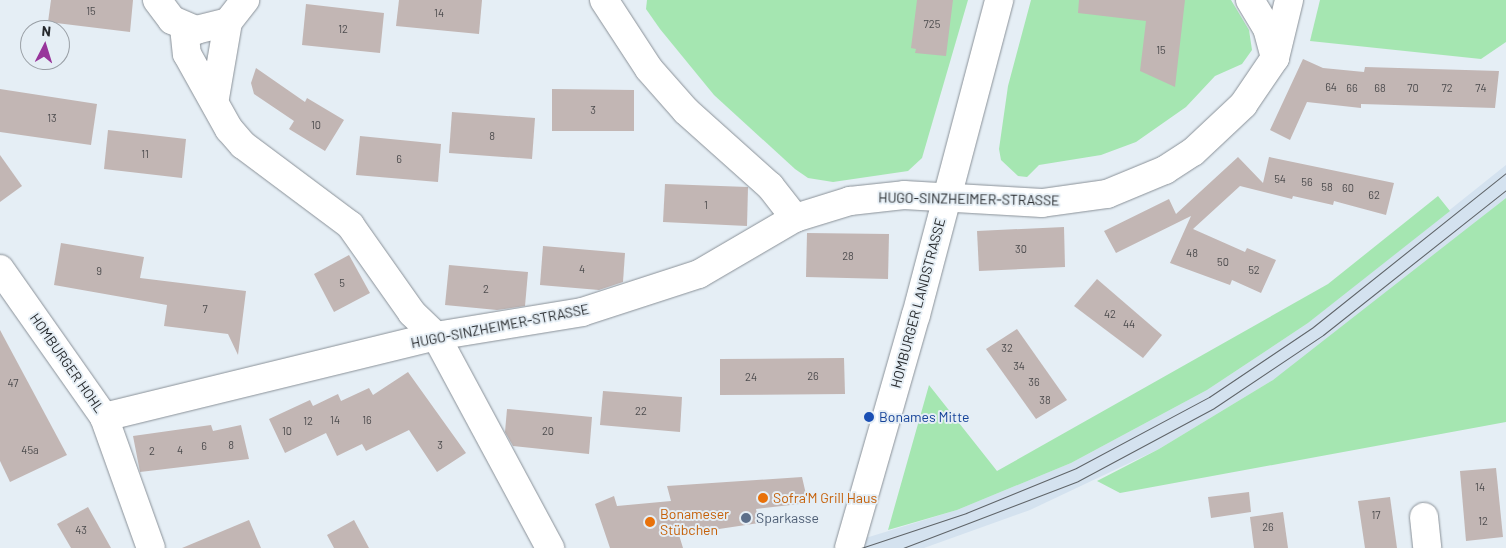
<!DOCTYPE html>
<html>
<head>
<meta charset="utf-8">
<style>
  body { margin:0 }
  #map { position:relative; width:1506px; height:548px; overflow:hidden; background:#e5eef5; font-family:Barlow,sans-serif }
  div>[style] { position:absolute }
  .built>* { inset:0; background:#d4e2ef }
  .green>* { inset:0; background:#a5e6b1 }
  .building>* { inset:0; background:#c2b6b4 }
  .roads { filter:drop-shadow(0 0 1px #8a9198) drop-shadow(0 0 1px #8a9198) }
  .minor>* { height:28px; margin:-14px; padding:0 14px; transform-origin:14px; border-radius:14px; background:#fff }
  .tram>* { height:1px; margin:-0.5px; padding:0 0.5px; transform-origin:0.5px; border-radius:0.5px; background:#5f6468 }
  .dots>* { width:14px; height:14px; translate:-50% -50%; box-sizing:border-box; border:2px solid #e5eef5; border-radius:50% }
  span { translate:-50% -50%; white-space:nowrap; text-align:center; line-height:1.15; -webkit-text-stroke:4px #e5eef5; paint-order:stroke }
  .number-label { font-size:11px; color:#4d4c4e }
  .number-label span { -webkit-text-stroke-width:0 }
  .street-label { font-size:14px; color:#26292c }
  .transit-label { font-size:14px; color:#164399 }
  .left { translate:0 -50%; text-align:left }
  .food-label { font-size:14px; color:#c56008 }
  .service-label { font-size:14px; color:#4e5e75 }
  .north { position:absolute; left:20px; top:20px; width:50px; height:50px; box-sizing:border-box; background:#e5eef5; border:1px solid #999fa5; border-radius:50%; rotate:5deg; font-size:14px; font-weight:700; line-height:20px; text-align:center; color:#26292c }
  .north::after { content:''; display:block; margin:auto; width:18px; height:22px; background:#98359b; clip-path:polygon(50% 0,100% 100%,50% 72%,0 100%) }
</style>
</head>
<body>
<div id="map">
  <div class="built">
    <div style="clip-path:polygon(1506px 165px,1506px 198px,1325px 343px,1273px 380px,1159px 449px,1030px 510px,924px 548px,833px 548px,957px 510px,1071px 463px,1207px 390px,1308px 323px)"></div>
  </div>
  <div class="green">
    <div style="clip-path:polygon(647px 0,968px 0,922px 158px,908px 171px,833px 182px,808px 178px,795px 169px,714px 95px,660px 29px,646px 9px)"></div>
    <div style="clip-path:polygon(1031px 0,1231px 0,1249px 30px,1252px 50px,1242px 64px,1215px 76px,1186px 107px,1136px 142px,1101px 155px,1039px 165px,1027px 177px,1018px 176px,1001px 160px,999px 149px,1008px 86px)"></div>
    <div style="clip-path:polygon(1320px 0,1506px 0,1506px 42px,1481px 59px,1310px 41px)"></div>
    <div style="clip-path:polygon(1438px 196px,1450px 211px,1308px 323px,1207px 390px,1071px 463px,957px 510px,888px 530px,929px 385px,997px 471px,1328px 284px)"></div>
    <div style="clip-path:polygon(1506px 198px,1506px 422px,1120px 493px,1097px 481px,1159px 449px,1273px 380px)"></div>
  </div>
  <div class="building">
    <div style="clip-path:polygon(51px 0,133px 0,130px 32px,48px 22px)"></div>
    <div style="clip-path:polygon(399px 0,482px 0,479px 34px,396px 26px)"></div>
    <div style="clip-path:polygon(917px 0,953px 0,946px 56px,915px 53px,916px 49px,911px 48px)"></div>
    <div style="clip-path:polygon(1079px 0,1185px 0,1175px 87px,1140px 71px,1146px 21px,1078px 13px)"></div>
    <div style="clip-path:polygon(306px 4px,384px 13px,380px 53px,302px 45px)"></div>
    <div style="clip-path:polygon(1303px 59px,1323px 68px,1364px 72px,1365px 67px,1499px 71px,1495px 108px,1361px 104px,1361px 108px,1307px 102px,1290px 140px,1270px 130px)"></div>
    <div style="clip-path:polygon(256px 68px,305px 102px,307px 98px,344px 120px,325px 151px,289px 129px,294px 121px,254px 94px,251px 83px)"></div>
    <div style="clip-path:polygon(0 89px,97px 104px,91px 145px,0 132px)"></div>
    <div style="clip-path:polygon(552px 89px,634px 90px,634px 131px,552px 131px)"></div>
    <div style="clip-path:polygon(452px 112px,535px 118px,532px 159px,449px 153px)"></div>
    <div style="clip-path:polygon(108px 130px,186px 139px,182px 178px,104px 169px)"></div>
    <div style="clip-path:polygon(360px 136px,441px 144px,438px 182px,356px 175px)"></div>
    <div style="clip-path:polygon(0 155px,22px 186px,0 202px)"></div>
    <div style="clip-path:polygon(1238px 157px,1263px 183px,1269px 157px,1394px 183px,1386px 215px,1334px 201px,1333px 205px,1293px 196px,1292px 199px,1240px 186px,1193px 229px,1245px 252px,1247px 248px,1276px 260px,1261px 293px,1232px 280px,1230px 285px,1170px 263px,1191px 216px,1116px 253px,1104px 231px,1169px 199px,1176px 214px)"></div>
    <div style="clip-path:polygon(665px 184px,748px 187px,747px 226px,663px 222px)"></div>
    <div style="clip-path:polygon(1064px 227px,1065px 267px,979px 271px,977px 231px)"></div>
    <div style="clip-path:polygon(807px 233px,889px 234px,888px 279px,806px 277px)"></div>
    <div style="clip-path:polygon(61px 243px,144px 257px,140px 278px,246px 291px,238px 355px,228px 334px,164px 326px,167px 305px,54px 285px)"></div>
    <div style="clip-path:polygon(543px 246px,625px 253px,623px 282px,599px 290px,540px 285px)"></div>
    <div style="clip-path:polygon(349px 255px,370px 293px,334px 312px,314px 274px)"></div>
    <div style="clip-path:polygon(449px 265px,528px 272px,525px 306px,497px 310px,445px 305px)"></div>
    <div style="clip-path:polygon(1097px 279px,1162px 335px,1143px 358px,1074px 306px)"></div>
    <div style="clip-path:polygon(1017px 329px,1067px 400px,1036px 419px,986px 349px)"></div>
    <div style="clip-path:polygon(0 330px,67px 455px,10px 482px,0 461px)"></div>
    <div style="clip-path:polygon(844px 358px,845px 394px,720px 395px,720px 359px)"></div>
    <div style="clip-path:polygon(408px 372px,466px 453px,437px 472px,409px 430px,366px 451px,362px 444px,337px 456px,326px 433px,285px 453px,269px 419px,310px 400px,313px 406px,338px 394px,341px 401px,369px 388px,373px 395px)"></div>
    <div style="clip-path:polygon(603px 391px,682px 397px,680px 432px,600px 425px)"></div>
    <div style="clip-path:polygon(507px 409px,592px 417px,589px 454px,513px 446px,505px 432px)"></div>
    <div style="clip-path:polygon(211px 425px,213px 431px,241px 425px,249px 459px,140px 472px,133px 436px)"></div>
    <div style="clip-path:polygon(1496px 468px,1503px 537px,1466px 541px,1460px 471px)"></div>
    <div style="clip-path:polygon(802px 477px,808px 503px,756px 509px,759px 523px,679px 535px,683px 548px,610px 548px,595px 504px,614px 496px,617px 506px,671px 501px,667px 486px)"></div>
    <div style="clip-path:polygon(1249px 492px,1251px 512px,1211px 518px,1208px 497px)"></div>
    <div style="clip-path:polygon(1390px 497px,1397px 548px,1365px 548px,1358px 501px)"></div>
    <div style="clip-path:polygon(88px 507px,111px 548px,71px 548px,57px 524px)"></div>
    <div style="clip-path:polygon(1283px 512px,1288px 548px,1254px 548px,1250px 517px)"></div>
    <div style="clip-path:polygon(249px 520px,261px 548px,182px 548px)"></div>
    <div style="clip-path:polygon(354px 520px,369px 548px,334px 548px,327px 535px)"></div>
  </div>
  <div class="roads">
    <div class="minor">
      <div style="left:157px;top:0;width:25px;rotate:53deg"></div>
      <div style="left:172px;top:20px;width:26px;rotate:23deg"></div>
      <div style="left:196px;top:30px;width:33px;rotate:-14deg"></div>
      <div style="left:228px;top:22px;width:28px;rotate:-52deg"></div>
      <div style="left:604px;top:0;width:82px;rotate:56.9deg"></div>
      <div style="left:649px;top:69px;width:56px;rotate:48.6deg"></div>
      <div style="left:686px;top:111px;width:113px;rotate:41.8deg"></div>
      <div style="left:770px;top:186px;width:41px;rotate:52deg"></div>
      <div style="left:1250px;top:0;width:33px;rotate:59deg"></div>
      <div style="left:1267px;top:28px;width:31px;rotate:75deg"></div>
      <div style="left:184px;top:27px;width:27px;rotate:84deg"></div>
      <div style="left:187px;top:54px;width:86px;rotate:60.8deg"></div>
      <div style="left:229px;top:129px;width:21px;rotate:49deg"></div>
      <div style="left:243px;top:145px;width:134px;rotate:36.8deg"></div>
      <div style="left:350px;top:225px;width:108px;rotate:54.8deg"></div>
      <div style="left:412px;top:313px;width:33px;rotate:44deg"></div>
      <div style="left:436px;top:336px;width:241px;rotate:61.7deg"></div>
      <div style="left:215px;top:98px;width:77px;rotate:-80.3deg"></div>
      <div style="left:0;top:269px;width:181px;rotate:54.9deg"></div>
      <div style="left:104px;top:417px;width:139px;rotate:70.3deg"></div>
      <div style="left:104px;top:417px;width:342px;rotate:-13.7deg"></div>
      <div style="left:436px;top:336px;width:148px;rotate:-9.3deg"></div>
      <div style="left:582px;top:312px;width:123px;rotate:-18deg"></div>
      <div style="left:699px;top:274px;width:111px;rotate:-30.3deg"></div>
      <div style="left:795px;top:218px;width:58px;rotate:-17.2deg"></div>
      <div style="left:850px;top:201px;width:54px;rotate:-6.3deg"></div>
      <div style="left:904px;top:195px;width:138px;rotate:3.3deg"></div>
      <div style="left:1042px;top:203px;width:66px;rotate:-7.9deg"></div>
      <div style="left:1107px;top:194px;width:63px;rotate:-22.5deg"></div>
      <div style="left:1165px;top:170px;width:33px;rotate:-33deg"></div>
      <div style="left:1193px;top:152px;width:69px;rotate:-43.2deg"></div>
      <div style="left:1243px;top:105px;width:57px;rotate:-55.8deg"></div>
      <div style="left:1275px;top:58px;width:60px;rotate:-76.4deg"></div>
      <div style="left:1424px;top:517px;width:31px;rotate:84deg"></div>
      <div style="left:849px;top:548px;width:242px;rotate:-74deg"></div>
      <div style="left:916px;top:315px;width:326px;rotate:-75.2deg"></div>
    </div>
  </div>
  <div class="tram">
    <div style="left:861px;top:548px;width:111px;rotate:-18.4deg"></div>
    <div style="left:966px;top:513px;width:119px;rotate:-22.2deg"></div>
    <div style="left:1076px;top:468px;width:151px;rotate:-28.1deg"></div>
    <div style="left:1209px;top:397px;width:125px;rotate:-33.9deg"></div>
    <div style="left:1313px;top:327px;width:247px;rotate:-38.6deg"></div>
    <div style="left:903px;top:548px;width:187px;rotate:-20.9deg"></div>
    <div style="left:1078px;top:481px;width:154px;rotate:-28.2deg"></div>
    <div style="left:1214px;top:408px;width:131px;rotate:-33.8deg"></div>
    <div style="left:1323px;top:335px;width:233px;rotate:-38.4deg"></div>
  </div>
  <div class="dots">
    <div style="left:869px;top:417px;background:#1a4fb4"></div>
    <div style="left:763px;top:498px;background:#e8710a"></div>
    <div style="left:746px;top:518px;background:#5c6f8a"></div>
    <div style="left:650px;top:522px;background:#e8710a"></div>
  </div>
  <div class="number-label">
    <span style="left:91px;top:11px">15</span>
    <span style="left:439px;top:13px">14</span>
    <span style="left:932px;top:24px">725</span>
    <span style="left:343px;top:29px">12</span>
    <span style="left:1161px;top:50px">15</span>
    <span style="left:1331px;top:87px">64</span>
    <span style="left:1352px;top:88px">66</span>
    <span style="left:1380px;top:88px">68</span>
    <span style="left:1413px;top:88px">70</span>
    <span style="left:1447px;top:88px">72</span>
    <span style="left:1481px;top:88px">74</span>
    <span style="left:593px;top:110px">3</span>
    <span style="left:52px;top:118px">13</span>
    <span style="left:316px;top:125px">10</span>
    <span style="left:492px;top:136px">8</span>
    <span style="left:145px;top:154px">11</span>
    <span style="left:399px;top:159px">6</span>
    <span style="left:1280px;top:179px">54</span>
    <span style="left:1307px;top:182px">56</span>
    <span style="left:1327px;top:187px">58</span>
    <span style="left:1348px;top:188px">60</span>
    <span style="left:1374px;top:195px">62</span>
    <span style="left:706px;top:205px">1</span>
    <span style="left:1021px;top:249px">30</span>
    <span style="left:1192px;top:253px">48</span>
    <span style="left:848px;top:256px">28</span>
    <span style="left:1223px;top:262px">50</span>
    <span style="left:582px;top:269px">4</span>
    <span style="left:1254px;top:270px">52</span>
    <span style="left:99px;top:271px">9</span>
    <span style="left:342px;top:283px">5</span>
    <span style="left:486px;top:289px">2</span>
    <span style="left:205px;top:309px">7</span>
    <span style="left:1110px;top:314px">42</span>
    <span style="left:1129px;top:324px">44</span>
    <span style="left:1007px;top:348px">32</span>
    <span style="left:1019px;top:366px">34</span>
    <span style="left:813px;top:376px">26</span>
    <span style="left:751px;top:377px">24</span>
    <span style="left:1034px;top:382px">36</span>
    <span style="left:13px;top:383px">47</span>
    <span style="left:1045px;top:400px">38</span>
    <span style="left:641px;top:411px">22</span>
    <span style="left:335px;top:420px">14</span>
    <span style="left:367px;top:420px">16</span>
    <span style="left:308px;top:421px">12</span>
    <span style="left:287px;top:431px">10</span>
    <span style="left:548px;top:431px">20</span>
    <span style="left:231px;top:445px">8</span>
    <span style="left:440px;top:445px">3</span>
    <span style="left:204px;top:446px">6</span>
    <span style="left:30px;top:450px">45a</span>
    <span style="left:180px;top:450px">4</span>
    <span style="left:152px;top:451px">2</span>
    <span style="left:1480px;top:487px">14</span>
    <span style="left:1376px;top:515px">17</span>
    <span style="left:1483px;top:521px">12</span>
    <span style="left:1268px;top:527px">26</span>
    <span style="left:81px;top:530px">43</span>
  </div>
  <div class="street-label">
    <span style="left:969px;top:199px;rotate:1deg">HUGO-SINZHEIMER-STRASSE</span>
    <span style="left:918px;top:303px;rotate:-75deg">HOMBURGER LANDSTRASSE</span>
    <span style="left:500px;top:326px;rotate:-11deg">HUGO-SINZHEIMER-STRASSE</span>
    <span style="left:67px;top:363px;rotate:55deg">HOMBURGER HOHL</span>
  </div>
  <div class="transit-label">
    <span class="left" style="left:879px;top:417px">Bonames Mitte</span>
  </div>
  <div class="food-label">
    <span class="left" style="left:773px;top:498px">Sofra'M Grill Haus</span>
    <span class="left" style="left:660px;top:522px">Bonameser<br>Stübchen</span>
  </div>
  <div class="service-label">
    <span class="left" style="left:756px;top:518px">Sparkasse</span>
  </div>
  <div class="north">N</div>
</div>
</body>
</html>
